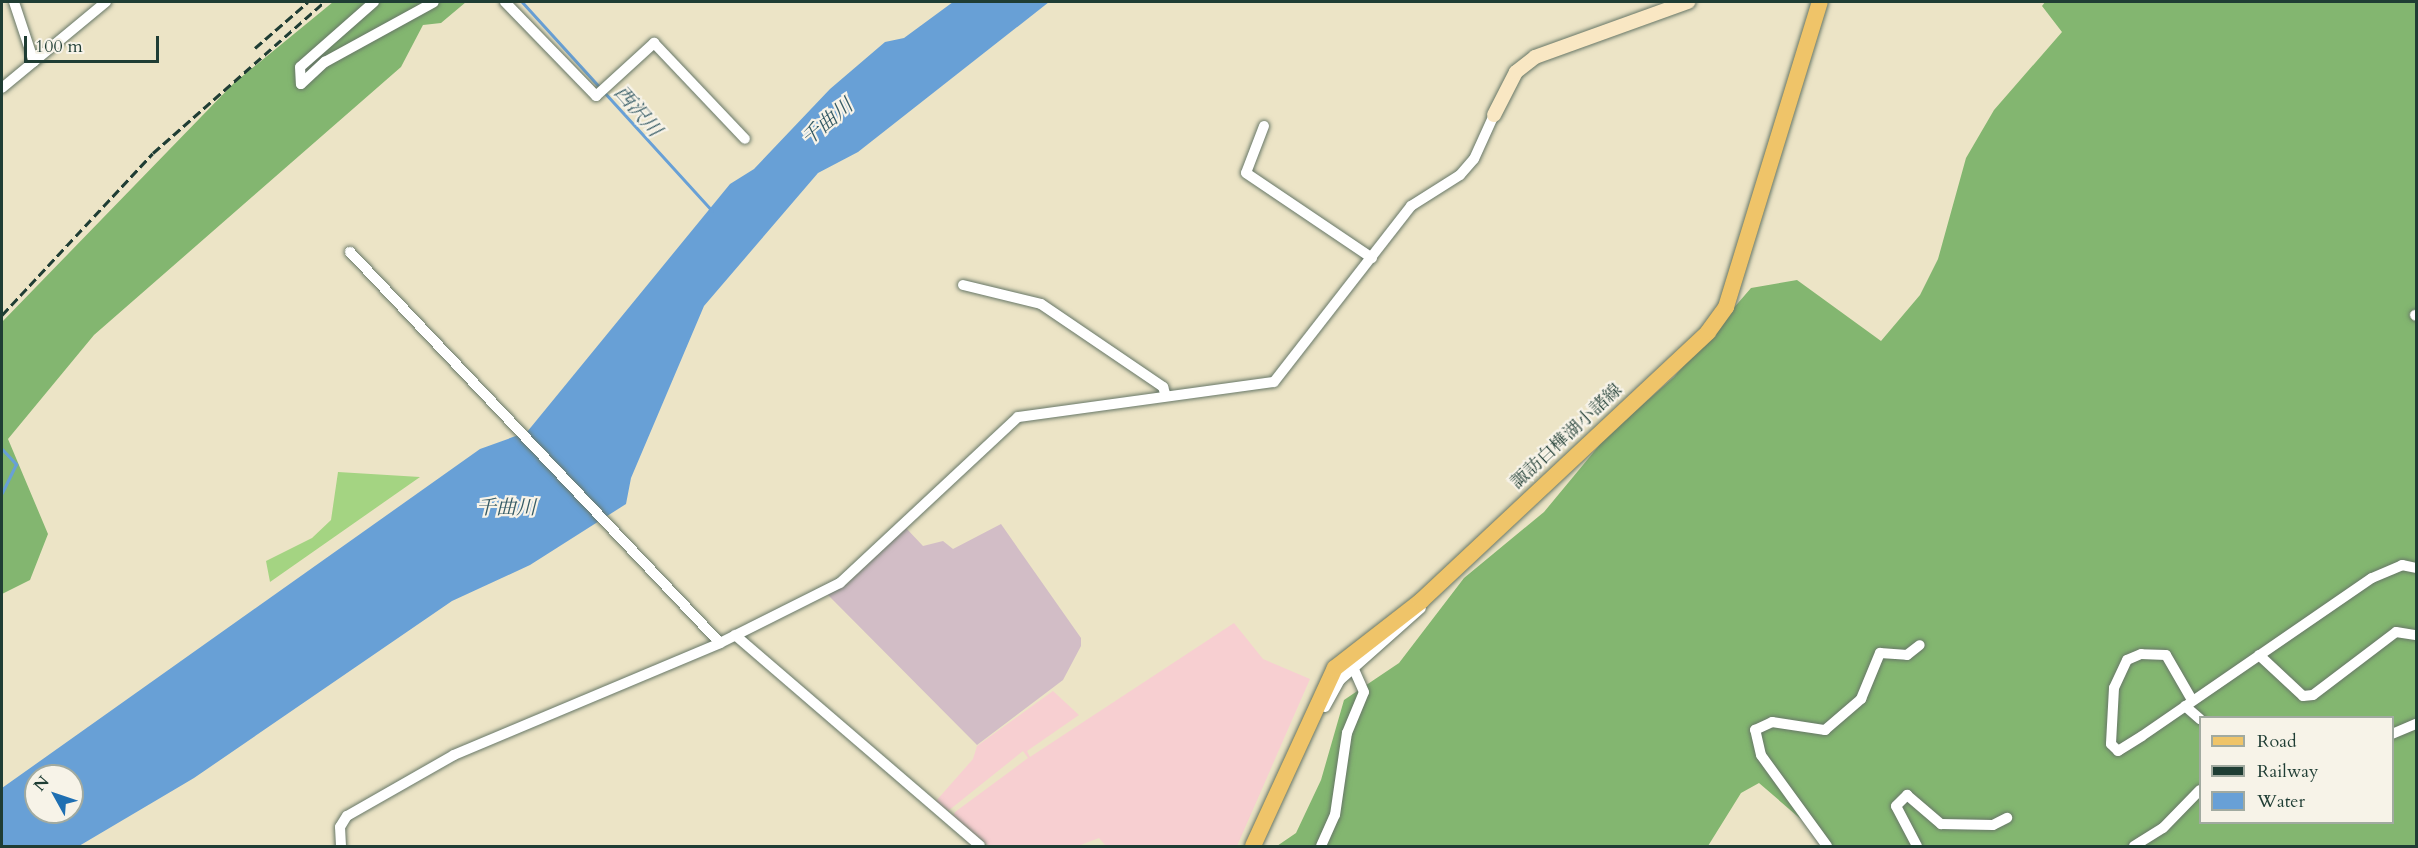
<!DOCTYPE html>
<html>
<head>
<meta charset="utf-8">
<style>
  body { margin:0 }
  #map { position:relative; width:2418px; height:848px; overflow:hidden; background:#ece4c6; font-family:Cardo,"Noto Serif JP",serif }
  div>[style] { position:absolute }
  .built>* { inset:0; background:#f7cfd1 }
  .industrial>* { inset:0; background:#d2bdc6 }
  .green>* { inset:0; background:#a4d482 }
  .forest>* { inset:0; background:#83b670 }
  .water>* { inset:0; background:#68a0d6 }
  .stream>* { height:3px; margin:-1.5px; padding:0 1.5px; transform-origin:1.5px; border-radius:1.5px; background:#68a0d6 }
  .roads { filter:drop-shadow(0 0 2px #677767) drop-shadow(0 0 2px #677767) }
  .street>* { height:10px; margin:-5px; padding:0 5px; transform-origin:5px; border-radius:5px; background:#fff }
  .secondary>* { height:14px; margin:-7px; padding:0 7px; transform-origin:7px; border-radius:7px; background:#f9e7c3 }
  .primary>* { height:16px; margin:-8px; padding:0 8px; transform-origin:8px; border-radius:8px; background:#efc469 }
  .rail>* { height:3px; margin-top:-1.5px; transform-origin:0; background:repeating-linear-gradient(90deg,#1f3d34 0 9px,transparent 0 13.5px) }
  span { translate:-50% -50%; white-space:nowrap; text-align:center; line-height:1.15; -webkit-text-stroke:4.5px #f7f3e8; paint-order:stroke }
  .street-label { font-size:18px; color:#1f3d34 }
  .water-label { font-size:20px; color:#355b65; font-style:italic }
  .frame { position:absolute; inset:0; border:3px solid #1f3d34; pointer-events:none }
  .legend { position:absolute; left:2199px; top:716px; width:195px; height:108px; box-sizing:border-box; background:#f7f3e8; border:2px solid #a1aaa0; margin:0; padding:8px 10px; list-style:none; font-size:18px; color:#1f3d34 }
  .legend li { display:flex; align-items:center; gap:12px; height:30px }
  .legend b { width:30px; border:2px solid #a1aaa0 }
  .north { position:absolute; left:24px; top:764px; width:60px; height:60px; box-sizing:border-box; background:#f7f3e8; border:2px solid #a1aaa0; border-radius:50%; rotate:310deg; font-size:16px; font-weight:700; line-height:24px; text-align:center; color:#1f3d34 }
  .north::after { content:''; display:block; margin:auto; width:21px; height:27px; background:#1f6fb2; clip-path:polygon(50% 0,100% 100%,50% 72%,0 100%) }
  .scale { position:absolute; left:24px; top:36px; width:135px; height:27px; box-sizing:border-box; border:3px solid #1f3d34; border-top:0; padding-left:8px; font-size:18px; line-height:21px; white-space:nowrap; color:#1f3d34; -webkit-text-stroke:4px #f7f3e8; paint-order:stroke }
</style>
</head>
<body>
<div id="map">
  <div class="built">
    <div style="clip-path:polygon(1234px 623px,1263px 659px,1310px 679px,1237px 846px,1106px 846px,1099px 838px,1078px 846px,989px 846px,953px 817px,955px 812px,1028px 758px,1023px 751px,948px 811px,936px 801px,973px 759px,977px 746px,1053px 691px,1079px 715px,1027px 751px,1030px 757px)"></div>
  </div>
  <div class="industrial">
    <div style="clip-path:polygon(1001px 524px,1081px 638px,1081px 646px,1063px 680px,977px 745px,827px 594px,847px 584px,906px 528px,923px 546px,943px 541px,953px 549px)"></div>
  </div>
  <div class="green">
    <div style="clip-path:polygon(338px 472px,420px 477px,270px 582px,266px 561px,312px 538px,331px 520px)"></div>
  </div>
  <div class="forest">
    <div style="clip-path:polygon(333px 2px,466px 2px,441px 23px,423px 25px,401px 67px,94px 335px,8px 439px,48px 534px,30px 580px,2px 594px,2px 322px,234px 83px)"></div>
    <div style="clip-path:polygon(evenodd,2045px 2px,2416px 2px,2416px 846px,1832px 846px,1759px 783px,1741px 793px,1708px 846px,1277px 846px,1296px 833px,1321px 780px,1344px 700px,1399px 663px,1464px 578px,1544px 512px,1607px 436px,1674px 377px,1751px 288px,1797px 280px,1881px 341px,1920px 295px,1938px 259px,1966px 158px,1994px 110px,2062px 32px,2042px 6px,2045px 2px,2200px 718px,2392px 718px,2392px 822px,2200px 822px,2200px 718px)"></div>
  </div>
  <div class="water">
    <div style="clip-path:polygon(evenodd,953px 2px,1049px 2px,858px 152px,818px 173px,704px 306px,631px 478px,626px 504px,530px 565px,452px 601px,194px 778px,79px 846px,2px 846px,2px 788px,480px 449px,527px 432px,730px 184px,754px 169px,830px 89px,885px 42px,904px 38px,953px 2px,36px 776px,72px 776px,72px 812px,36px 812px,36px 776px)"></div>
  </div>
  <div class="stream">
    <div style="left:522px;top:2px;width:282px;rotate:47.7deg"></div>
    <div style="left:2px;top:449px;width:21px;rotate:47deg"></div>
    <div style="left:16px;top:464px;width:32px;rotate:116deg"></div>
  </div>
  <div class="roads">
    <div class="street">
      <div style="left:14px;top:2px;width:63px;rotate:71.6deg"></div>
      <div style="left:374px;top:2px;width:98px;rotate:138.7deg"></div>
      <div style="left:300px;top:67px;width:17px;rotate:87deg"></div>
      <div style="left:301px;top:84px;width:33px;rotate:-43deg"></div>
      <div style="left:325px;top:62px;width:124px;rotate:-28.8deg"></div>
      <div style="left:505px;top:2px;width:131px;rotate:45.9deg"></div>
      <div style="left:596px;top:96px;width:79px;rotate:-42.4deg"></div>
      <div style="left:654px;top:43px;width:132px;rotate:46.5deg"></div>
      <div style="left:2px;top:88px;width:135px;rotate:-39.6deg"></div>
      <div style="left:1264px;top:126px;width:50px;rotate:111deg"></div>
      <div style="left:1246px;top:173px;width:152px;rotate:34deg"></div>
      <div style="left:350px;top:252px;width:538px;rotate:46.58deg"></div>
      <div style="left:963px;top:285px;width:80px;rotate:13.7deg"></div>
      <div style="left:1041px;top:304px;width:148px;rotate:34.2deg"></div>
      <div style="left:1163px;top:387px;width:9px;rotate:72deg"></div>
      <div style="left:2415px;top:315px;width:1px;rotate:45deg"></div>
      <div style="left:735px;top:635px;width:323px;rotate:40.7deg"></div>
      <div style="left:2259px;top:655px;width:60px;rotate:43deg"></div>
      <div style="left:2303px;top:696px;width:10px;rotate:-6deg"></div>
      <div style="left:2313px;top:695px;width:104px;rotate:-37.2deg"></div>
      <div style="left:2396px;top:632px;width:20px;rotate:9deg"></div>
      <div style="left:2192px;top:700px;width:52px;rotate:-120deg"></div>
      <div style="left:2166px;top:655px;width:25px;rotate:-178deg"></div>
      <div style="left:2141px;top:654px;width:15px;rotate:157deg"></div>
      <div style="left:2127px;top:660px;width:31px;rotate:115deg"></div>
      <div style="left:2114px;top:688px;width:56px;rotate:93.1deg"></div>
      <div style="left:2111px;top:744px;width:10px;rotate:45deg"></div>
      <div style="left:2118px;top:751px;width:28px;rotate:-32deg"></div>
      <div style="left:2142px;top:736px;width:279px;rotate:-34.5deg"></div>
      <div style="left:2372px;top:578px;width:33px;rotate:-23deg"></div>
      <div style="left:2402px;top:565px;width:14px;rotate:12deg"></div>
      <div style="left:2185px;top:706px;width:20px;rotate:41deg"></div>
      <div style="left:1325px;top:707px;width:31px;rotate:-61deg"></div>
      <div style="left:1340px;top:680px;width:108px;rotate:-41.6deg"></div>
      <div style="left:2392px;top:734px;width:26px;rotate:-23deg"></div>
      <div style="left:341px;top:846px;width:19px;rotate:-93deg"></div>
      <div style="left:340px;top:827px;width:13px;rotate:-58deg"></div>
      <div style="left:347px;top:816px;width:123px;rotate:-29.7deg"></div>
      <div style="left:454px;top:755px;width:289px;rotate:-22.8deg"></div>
      <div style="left:720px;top:643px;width:134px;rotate:-26.6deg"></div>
      <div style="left:840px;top:583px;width:243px;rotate:-43deg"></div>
      <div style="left:1018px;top:417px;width:258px;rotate:-7.8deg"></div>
      <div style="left:1274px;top:382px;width:223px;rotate:-52.1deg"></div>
      <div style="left:1411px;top:206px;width:58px;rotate:-32.3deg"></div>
      <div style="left:1460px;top:175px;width:21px;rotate:-49deg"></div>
      <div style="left:1474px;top:159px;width:48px;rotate:-65.6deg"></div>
      <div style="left:1321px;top:846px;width:34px;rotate:-66deg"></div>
      <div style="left:1335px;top:815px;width:83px;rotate:-81.7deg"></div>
      <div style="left:1347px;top:733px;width:44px;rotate:-67.5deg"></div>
      <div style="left:1364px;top:692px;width:24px;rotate:-114deg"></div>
      <div style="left:1827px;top:846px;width:112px;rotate:-126deg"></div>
      <div style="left:1761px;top:755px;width:26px;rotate:-103deg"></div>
      <div style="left:1755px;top:730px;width:19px;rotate:-25deg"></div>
      <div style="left:1772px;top:722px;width:54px;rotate:8.6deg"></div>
      <div style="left:1825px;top:730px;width:48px;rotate:-40.7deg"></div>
      <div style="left:1861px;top:699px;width:50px;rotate:-67.6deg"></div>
      <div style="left:1880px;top:653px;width:27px;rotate:4deg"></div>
      <div style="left:1907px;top:655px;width:16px;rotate:-38deg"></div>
      <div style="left:1917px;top:846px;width:45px;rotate:-117.7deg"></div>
      <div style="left:1896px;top:806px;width:16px;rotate:-45deg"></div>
      <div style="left:1907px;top:795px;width:45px;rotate:40.5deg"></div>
      <div style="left:1941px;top:824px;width:52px;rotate:1.1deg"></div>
      <div style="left:1993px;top:825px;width:16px;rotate:-27deg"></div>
      <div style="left:2134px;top:846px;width:34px;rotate:-32deg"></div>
      <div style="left:2163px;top:828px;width:53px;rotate:-45.8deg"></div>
    </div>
    <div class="secondary">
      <div style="left:1494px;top:115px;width:48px;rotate:-62.9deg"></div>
      <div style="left:1516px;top:72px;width:24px;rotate:-38deg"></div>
      <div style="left:1535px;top:57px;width:163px;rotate:-19.8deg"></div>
    </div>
    <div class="primary">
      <div style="left:1253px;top:846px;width:196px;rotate:-65.3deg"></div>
      <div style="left:1335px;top:668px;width:109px;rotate:-37.9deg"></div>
      <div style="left:1421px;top:601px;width:393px;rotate:-43.1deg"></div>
      <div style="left:1708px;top:332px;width:31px;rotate:-54deg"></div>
      <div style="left:1726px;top:307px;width:319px;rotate:-72.9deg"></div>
    </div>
  </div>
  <div class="rail">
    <div style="left:255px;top:48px;width:70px;rotate:-41deg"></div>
    <div style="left:2px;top:315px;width:221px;rotate:-47deg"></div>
    <div style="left:153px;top:153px;width:228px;rotate:-41.4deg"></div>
  </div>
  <div class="street-label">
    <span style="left:1567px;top:437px;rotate:-43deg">諏訪白樺湖小諸線</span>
  </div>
  <div class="water-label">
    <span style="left:638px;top:111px;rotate:49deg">西沢川</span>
    <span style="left:827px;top:122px;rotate:-40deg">千曲川</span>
    <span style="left:506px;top:507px">千曲川</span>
  </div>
  <div class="frame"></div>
  <ul class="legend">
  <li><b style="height:8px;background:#efc469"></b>Road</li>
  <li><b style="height:8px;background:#1f3d34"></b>Railway</li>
  <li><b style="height:16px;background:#68a0d6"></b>Water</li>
  </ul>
  <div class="north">N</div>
  <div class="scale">100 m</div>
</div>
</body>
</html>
